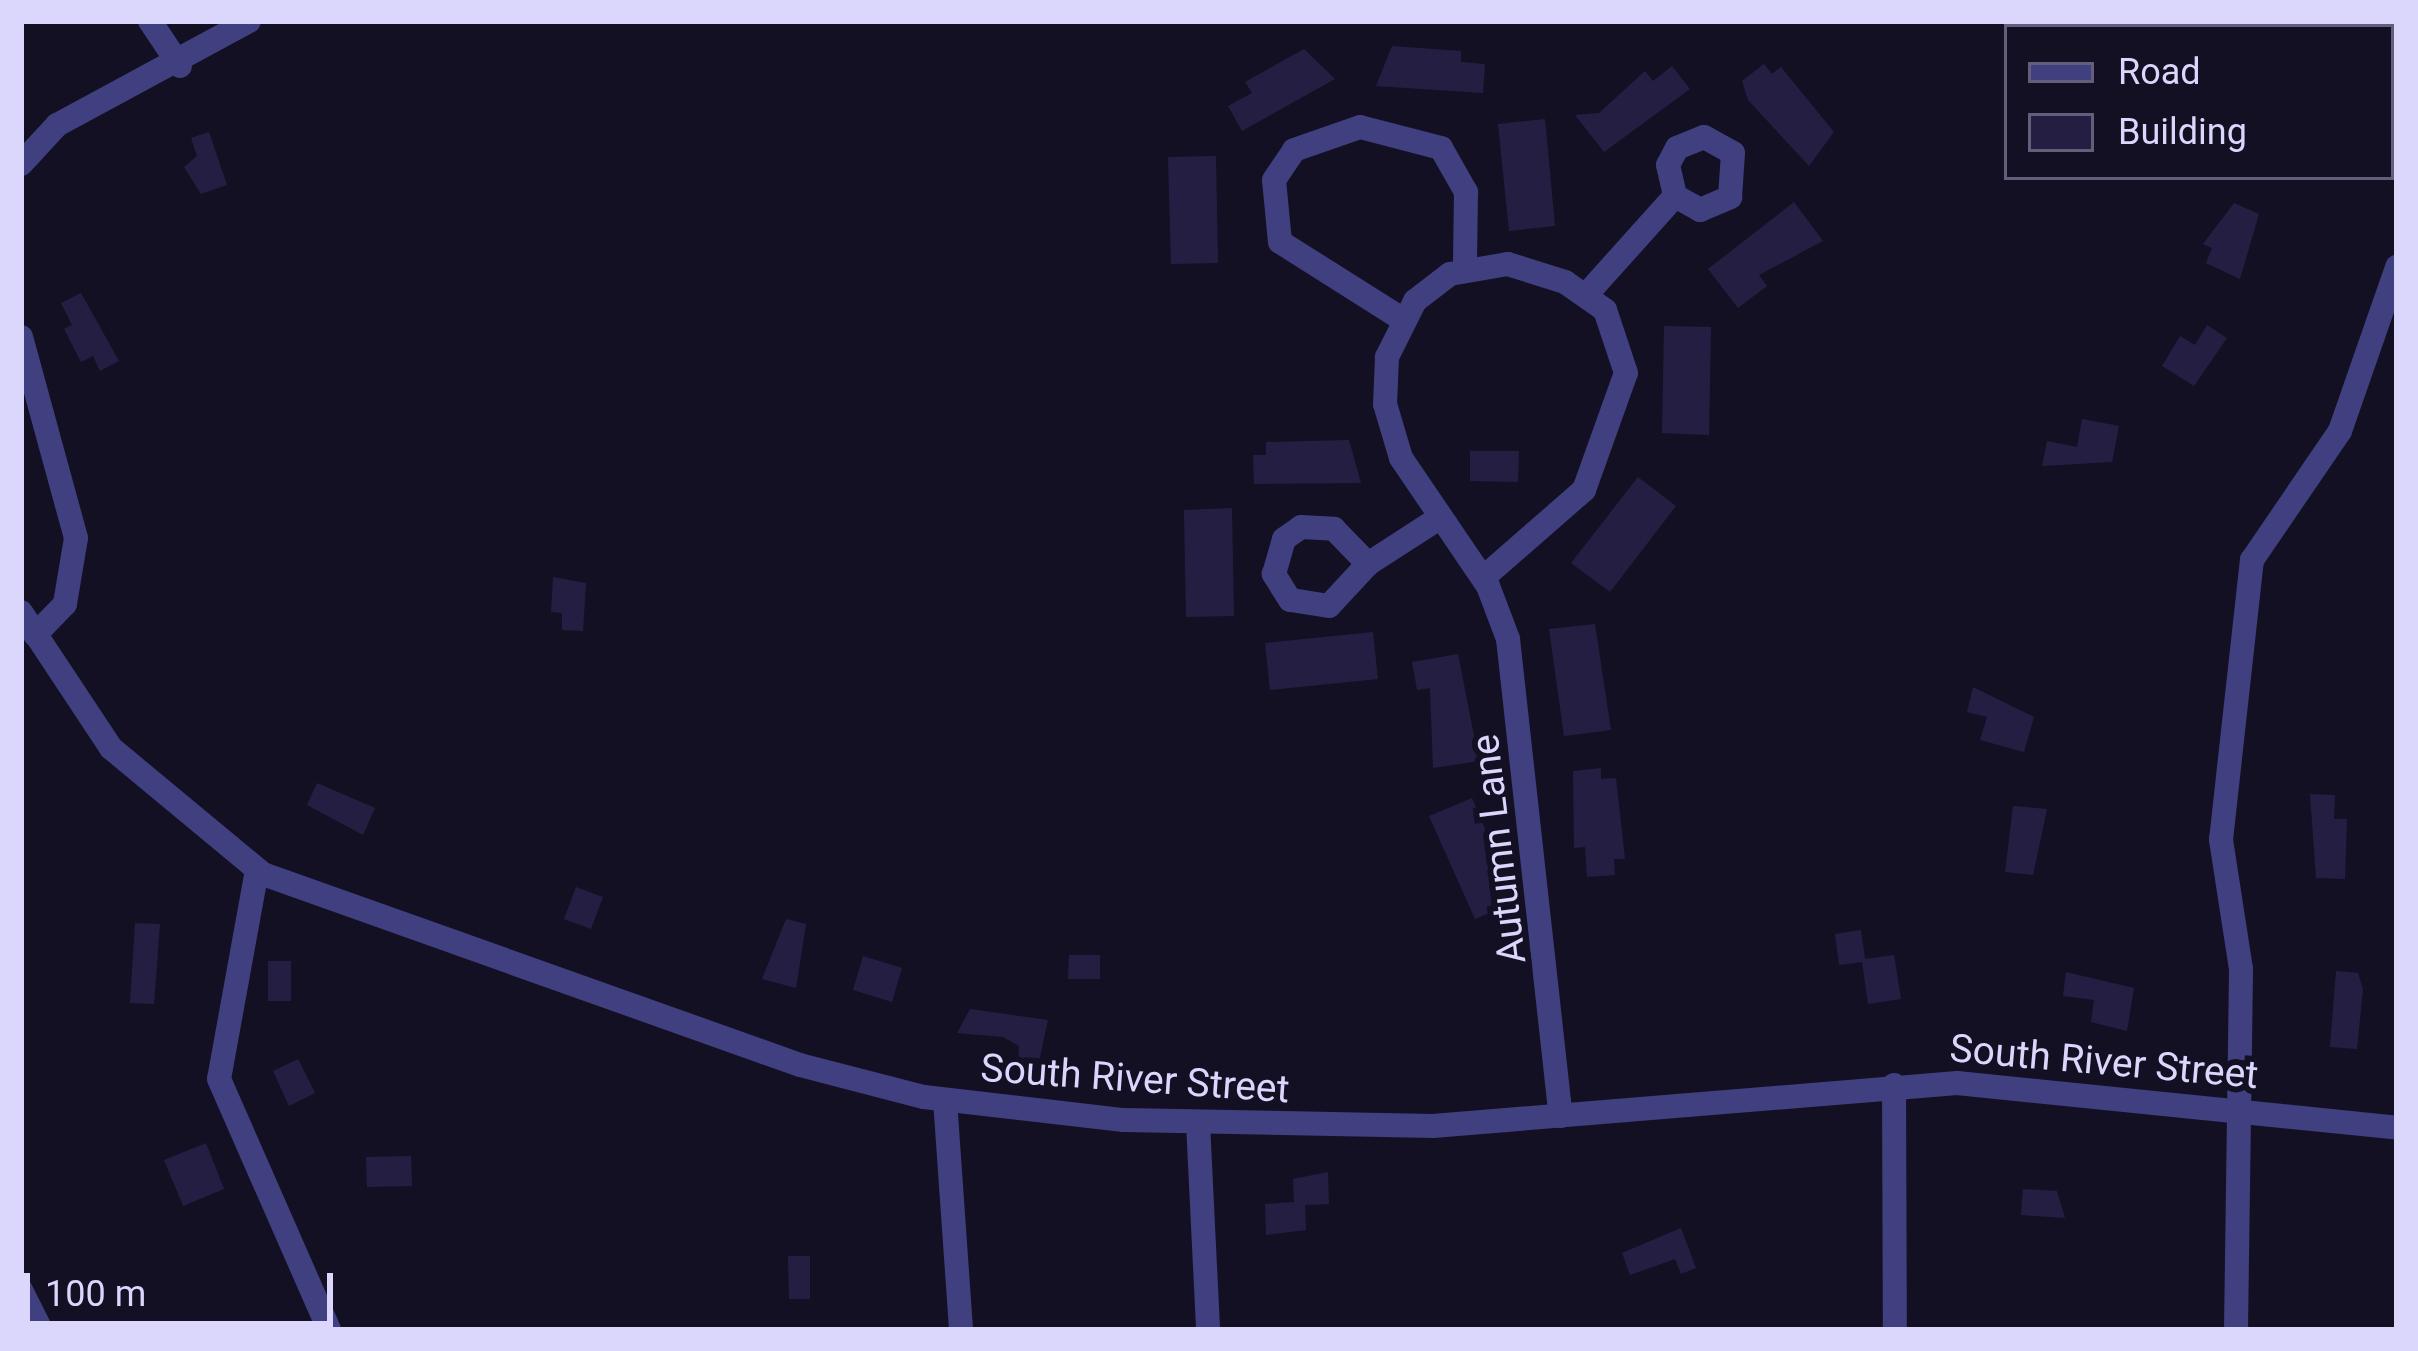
<!DOCTYPE html>
<html>
<head>
<meta charset="utf-8">
<style>
  body { margin:0 }
  #map { position:relative; width:2418px; height:1351px; overflow:hidden; background:#131024; font-family:Roboto,sans-serif }
  div>[style] { position:absolute }
  .building>* { inset:0; background:#251e43 }
  .minor>* { height:24px; margin:-12px; padding:0 12px; transform-origin:12px; border-radius:12px; background:#403f7f }
  span { translate:-50% -50%; white-space:nowrap; text-align:center; line-height:1.15; -webkit-text-stroke:12px #131024; paint-order:stroke }
  .street-label { font-size:39px; color:#dad6fc }
  .frame { position:absolute; inset:0; border:24px solid #dad6fc; pointer-events:none }
  .legend { position:absolute; left:2004px; top:24px; width:390px; height:156px; box-sizing:border-box; background:#131024; border:3px solid #635f7a; margin:0; padding:15px 21px; list-style:none; font-size:36px; color:#dad6fc }
  .legend li { display:flex; align-items:center; gap:24px; height:60px }
  .legend b { width:60px; border:3px solid #635f7a }
  .scale { position:absolute; left:24px; top:1273px; width:309px; height:54px; box-sizing:border-box; border:6px solid #dad6fc; border-top:0; padding-left:15px; font-size:36px; line-height:42px; white-space:nowrap; color:#dad6fc; -webkit-text-stroke:9px #131024; paint-order:stroke }
</style>
</head>
<body>
<div id="map">
  <div class="building">
    <div style="clip-path:polygon(1392px 46px,1461px 51px,1461px 62px,1485px 64px,1483px 93px,1376px 86px)"></div>
    <div style="clip-path:polygon(1304px 49px,1335px 79px,1242px 131px,1228px 106px,1252px 93px,1245px 82px)"></div>
    <div style="clip-path:polygon(1764px 64px,1772px 74px,1781px 67px,1834px 132px,1809px 166px,1748px 100px,1742px 81px)"></div>
    <div style="clip-path:polygon(1672px 66px,1690px 89px,1604px 152px,1575px 115px,1599px 113px,1645px 71px,1653px 81px)"></div>
    <div style="clip-path:polygon(1545px 119px,1555px 226px,1509px 231px,1498px 124px)"></div>
    <div style="clip-path:polygon(209px 132px,227px 185px,201px 194px,184px 167px,197px 156px,191px 138px)"></div>
    <div style="clip-path:polygon(1216px 156px,1218px 263px,1171px 264px,1168px 157px)"></div>
    <div style="clip-path:polygon(1794px 202px,1823px 241px,1759px 275px,1767px 286px,1738px 308px,1708px 269px)"></div>
    <div style="clip-path:polygon(2234px 203px,2259px 214px,2240px 279px,2206px 263px,2212px 248px,2203px 244px)"></div>
    <div style="clip-path:polygon(81px 293px,119px 361px,100px 371px,93px 356px,81px 362px,64px 329px,72px 325px,61px 303px)"></div>
    <div style="clip-path:polygon(2207px 325px,2227px 338px,2194px 386px,2162px 366px,2180px 336px,2195px 345px)"></div>
    <div style="clip-path:polygon(1664px 326px,1711px 327px,1709px 435px,1662px 433px)"></div>
    <div style="clip-path:polygon(2082px 419px,2119px 426px,2112px 462px,2042px 466px,2047px 441px,2077px 447px)"></div>
    <div style="clip-path:polygon(1349px 440px,1361px 483px,1254px 484px,1253px 455px,1266px 455px,1266px 442px)"></div>
    <div style="clip-path:polygon(1470px 451px,1519px 451px,1518px 482px,1470px 481px)"></div>
    <div style="clip-path:polygon(1638px 477px,1676px 506px,1610px 592px,1571px 563px)"></div>
    <div style="clip-path:polygon(1232px 508px,1234px 616px,1186px 617px,1184px 510px)"></div>
    <div style="clip-path:polygon(553px 577px,586px 583px,583px 631px,562px 630px,562px 613px,551px 612px)"></div>
    <div style="clip-path:polygon(1595px 624px,1611px 730px,1564px 736px,1549px 629px)"></div>
    <div style="clip-path:polygon(1373px 632px,1378px 679px,1270px 690px,1265px 643px)"></div>
    <div style="clip-path:polygon(1458px 654px,1479px 761px,1433px 768px,1430px 688px,1417px 690px,1412px 662px)"></div>
    <div style="clip-path:polygon(1973px 687px,2034px 717px,2024px 752px,1980px 740px,1987px 717px,1967px 712px)"></div>
    <div style="clip-path:polygon(1601px 768px,1601px 779px,1616px 778px,1625px 859px,1614px 859px,1615px 875px,1587px 877px,1585px 847px,1574px 848px,1573px 771px)"></div>
    <div style="clip-path:polygon(317px 783px,375px 808px,363px 835px,307px 805px)"></div>
    <div style="clip-path:polygon(2310px 794px,2335px 795px,2334px 819px,2347px 819px,2345px 879px,2316px 878px)"></div>
    <div style="clip-path:polygon(1472px 798px,1516px 902px,1475px 919px,1429px 816px)"></div>
    <div style="clip-path:polygon(2013px 806px,2047px 809px,2033px 875px,2005px 872px)"></div>
    <div style="clip-path:polygon(576px 887px,603px 897px,591px 929px,564px 919px)"></div>
    <div style="clip-path:polygon(786px 919px,806px 924px,796px 988px,762px 979px)"></div>
    <div style="clip-path:polygon(135px 923px,160px 924px,154px 1004px,130px 1003px)"></div>
    <div style="clip-path:polygon(1861px 930px,1865px 959px,1894px 955px,1901px 999px,1868px 1004px,1862px 962px,1839px 965px,1835px 934px)"></div>
    <div style="clip-path:polygon(1069px 955px,1100px 955px,1100px 979px,1068px 979px)"></div>
    <div style="clip-path:polygon(863px 956px,902px 968px,892px 1002px,853px 990px)"></div>
    <div style="clip-path:polygon(268px 961px,291px 961px,291px 1001px,268px 1001px)"></div>
    <div style="clip-path:polygon(2336px 971px,2358px 973px,2363px 989px,2357px 1049px,2330px 1047px)"></div>
    <div style="clip-path:polygon(2066px 972px,2134px 988px,2127px 1031px,2091px 1022px,2094px 1000px,2063px 996px)"></div>
    <div style="clip-path:polygon(970px 1009px,1048px 1020px,1038px 1066px,1018px 1064px,1019px 1046px,1003px 1037px,957px 1033px)"></div>
    <div style="clip-path:polygon(298px 1059px,315px 1093px,289px 1106px,273px 1071px)"></div>
    <div style="clip-path:polygon(206px 1143px,224px 1189px,183px 1206px,164px 1160px)"></div>
    <div style="clip-path:polygon(411px 1156px,412px 1186px,367px 1187px,366px 1157px)"></div>
    <div style="clip-path:polygon(1328px 1172px,1329px 1204px,1305px 1205px,1306px 1230px,1266px 1235px,1265px 1204px,1294px 1202px,1293px 1179px)"></div>
    <div style="clip-path:polygon(2023px 1189px,2057px 1191px,2065px 1218px,2021px 1215px)"></div>
    <div style="clip-path:polygon(1681px 1228px,1696px 1268px,1681px 1274px,1675px 1259px,1630px 1275px,1622px 1253px)"></div>
    <div style="clip-path:polygon(788px 1256px,810px 1256px,810px 1299px,789px 1299px)"></div>
  </div>
  <div class="minor">
    <div style="left:150px;top:21px;width:54px;rotate:56.3deg"></div>
    <div style="left:2395px;top:21px;width:19px;rotate:84deg"></div>
    <div style="left:21px;top:164px;width:53px;rotate:-47.3deg"></div>
    <div style="left:57px;top:125px;width:218px;rotate:-28.4deg"></div>
    <div style="left:1587px;top:294px;width:132px;rotate:-48.1deg"></div>
    <div style="left:1675px;top:196px;width:29px;rotate:29deg"></div>
    <div style="left:1700px;top:210px;width:33px;rotate:-23deg"></div>
    <div style="left:1730px;top:197px;width:44px;rotate:-86.1deg"></div>
    <div style="left:1733px;top:153px;width:33px;rotate:-151deg"></div>
    <div style="left:1704px;top:137px;width:29px;rotate:158deg"></div>
    <div style="left:1677px;top:148px;width:19px;rotate:118deg"></div>
    <div style="left:1668px;top:165px;width:32px;rotate:77deg"></div>
    <div style="left:1402px;top:319px;width:144px;rotate:-147.7deg"></div>
    <div style="left:1280px;top:242px;width:62px;rotate:-95.5deg"></div>
    <div style="left:1274px;top:180px;width:36px;rotate:-56deg"></div>
    <div style="left:1294px;top:150px;width:70px;rotate:-19.2deg"></div>
    <div style="left:1360px;top:127px;width:84px;rotate:14.5deg"></div>
    <div style="left:1441px;top:148px;width:51px;rotate:60.4deg"></div>
    <div style="left:1466px;top:192px;width:76px;rotate:90.8deg"></div>
    <div style="left:21px;top:337px;width:208px;rotate:74.7deg"></div>
    <div style="left:76px;top:538px;width:67px;rotate:99.5deg"></div>
    <div style="left:65px;top:604px;width:43px;rotate:134.1deg"></div>
    <div style="left:1368px;top:564px;width:57px;rotate:132.9deg"></div>
    <div style="left:1329px;top:606px;width:39px;rotate:-171deg"></div>
    <div style="left:1290px;top:600px;width:31px;rotate:-122deg"></div>
    <div style="left:1274px;top:574px;width:36px;rotate:-74deg"></div>
    <div style="left:1284px;top:539px;width:21px;rotate:-35deg"></div>
    <div style="left:1301px;top:527px;width:33px;rotate:3deg"></div>
    <div style="left:1334px;top:529px;width:49px;rotate:45.8deg"></div>
    <div style="left:1368px;top:564px;width:85px;rotate:-32.9deg"></div>
    <div style="left:1483px;top:578px;width:134px;rotate:-41.1deg"></div>
    <div style="left:1584px;top:490px;width:124px;rotate:-70.3deg"></div>
    <div style="left:1626px;top:373px;width:66px;rotate:-108.4deg"></div>
    <div style="left:1605px;top:310px;width:49px;rotate:-145deg"></div>
    <div style="left:1565px;top:282px;width:60px;rotate:-162.5deg"></div>
    <div style="left:1508px;top:264px;width:59px;rotate:170.2deg"></div>
    <div style="left:1450px;top:274px;width:44px;rotate:142.4deg"></div>
    <div style="left:1415px;top:301px;width:63px;rotate:116.6deg"></div>
    <div style="left:1387px;top:357px;width:47px;rotate:92.4deg"></div>
    <div style="left:1385px;top:404px;width:56px;rotate:73.5deg"></div>
    <div style="left:1401px;top:458px;width:155px;rotate:55.8deg"></div>
    <div style="left:1488px;top:586px;width:57px;rotate:69.3deg"></div>
    <div style="left:1508px;top:639px;width:480px;rotate:83.7deg"></div>
    <div style="left:21px;top:612px;width:163px;rotate:56.5deg"></div>
    <div style="left:111px;top:748px;width:197px;rotate:39.7deg"></div>
    <div style="left:263px;top:874px;width:570px;rotate:19.58deg"></div>
    <div style="left:800px;top:1065px;width:128px;rotate:14.5deg"></div>
    <div style="left:924px;top:1097px;width:201px;rotate:6.6deg"></div>
    <div style="left:1124px;top:1120px;width:309px;rotate:1.1deg"></div>
    <div style="left:1433px;top:1126px;width:526px;rotate:-4.69deg"></div>
    <div style="left:1957px;top:1083px;width:442px;rotate:5.8deg"></div>
    <div style="left:257px;top:870px;width:212px;rotate:100.3deg"></div>
    <div style="left:219px;top:1079px;width:274px;rotate:66.3deg"></div>
    <div style="left:1894px;top:1085px;width:245px;rotate:89.8deg"></div>
    <div style="left:945px;top:1100px;width:231px;rotate:86deg"></div>
    <div style="left:1198px;top:1123px;width:207px;rotate:87.2deg"></div>
    <div style="left:21px;top:1290px;width:45px;rotate:63.4deg"></div>
    <div style="left:2236px;top:1330px;width:361px;rotate:-89.2deg"></div>
    <div style="left:2241px;top:969px;width:131px;rotate:-98.8deg"></div>
    <div style="left:2221px;top:840px;width:282px;rotate:-83.7deg"></div>
    <div style="left:2252px;top:560px;width:156px;rotate:-55.7deg"></div>
    <div style="left:2340px;top:431px;width:174px;rotate:-70.8deg"></div>
  </div>
  <div class="street-label">
    <span style="left:1499px;top:849px;rotate:-97deg">Autumn Lane</span>
    <span style="left:2104px;top:1062px;rotate:5deg">South River Street</span>
    <span style="left:1135px;top:1079px;rotate:4deg">South River Street</span>
  </div>
  <div class="frame"></div>
  <ul class="legend">
  <li><b style="height:15px;background:#403f7f"></b>Road</li>
  <li><b style="height:33px;background:#251e43"></b>Building</li>
  </ul>
  <div class="scale">100 m</div>
</div>
</body>
</html>
